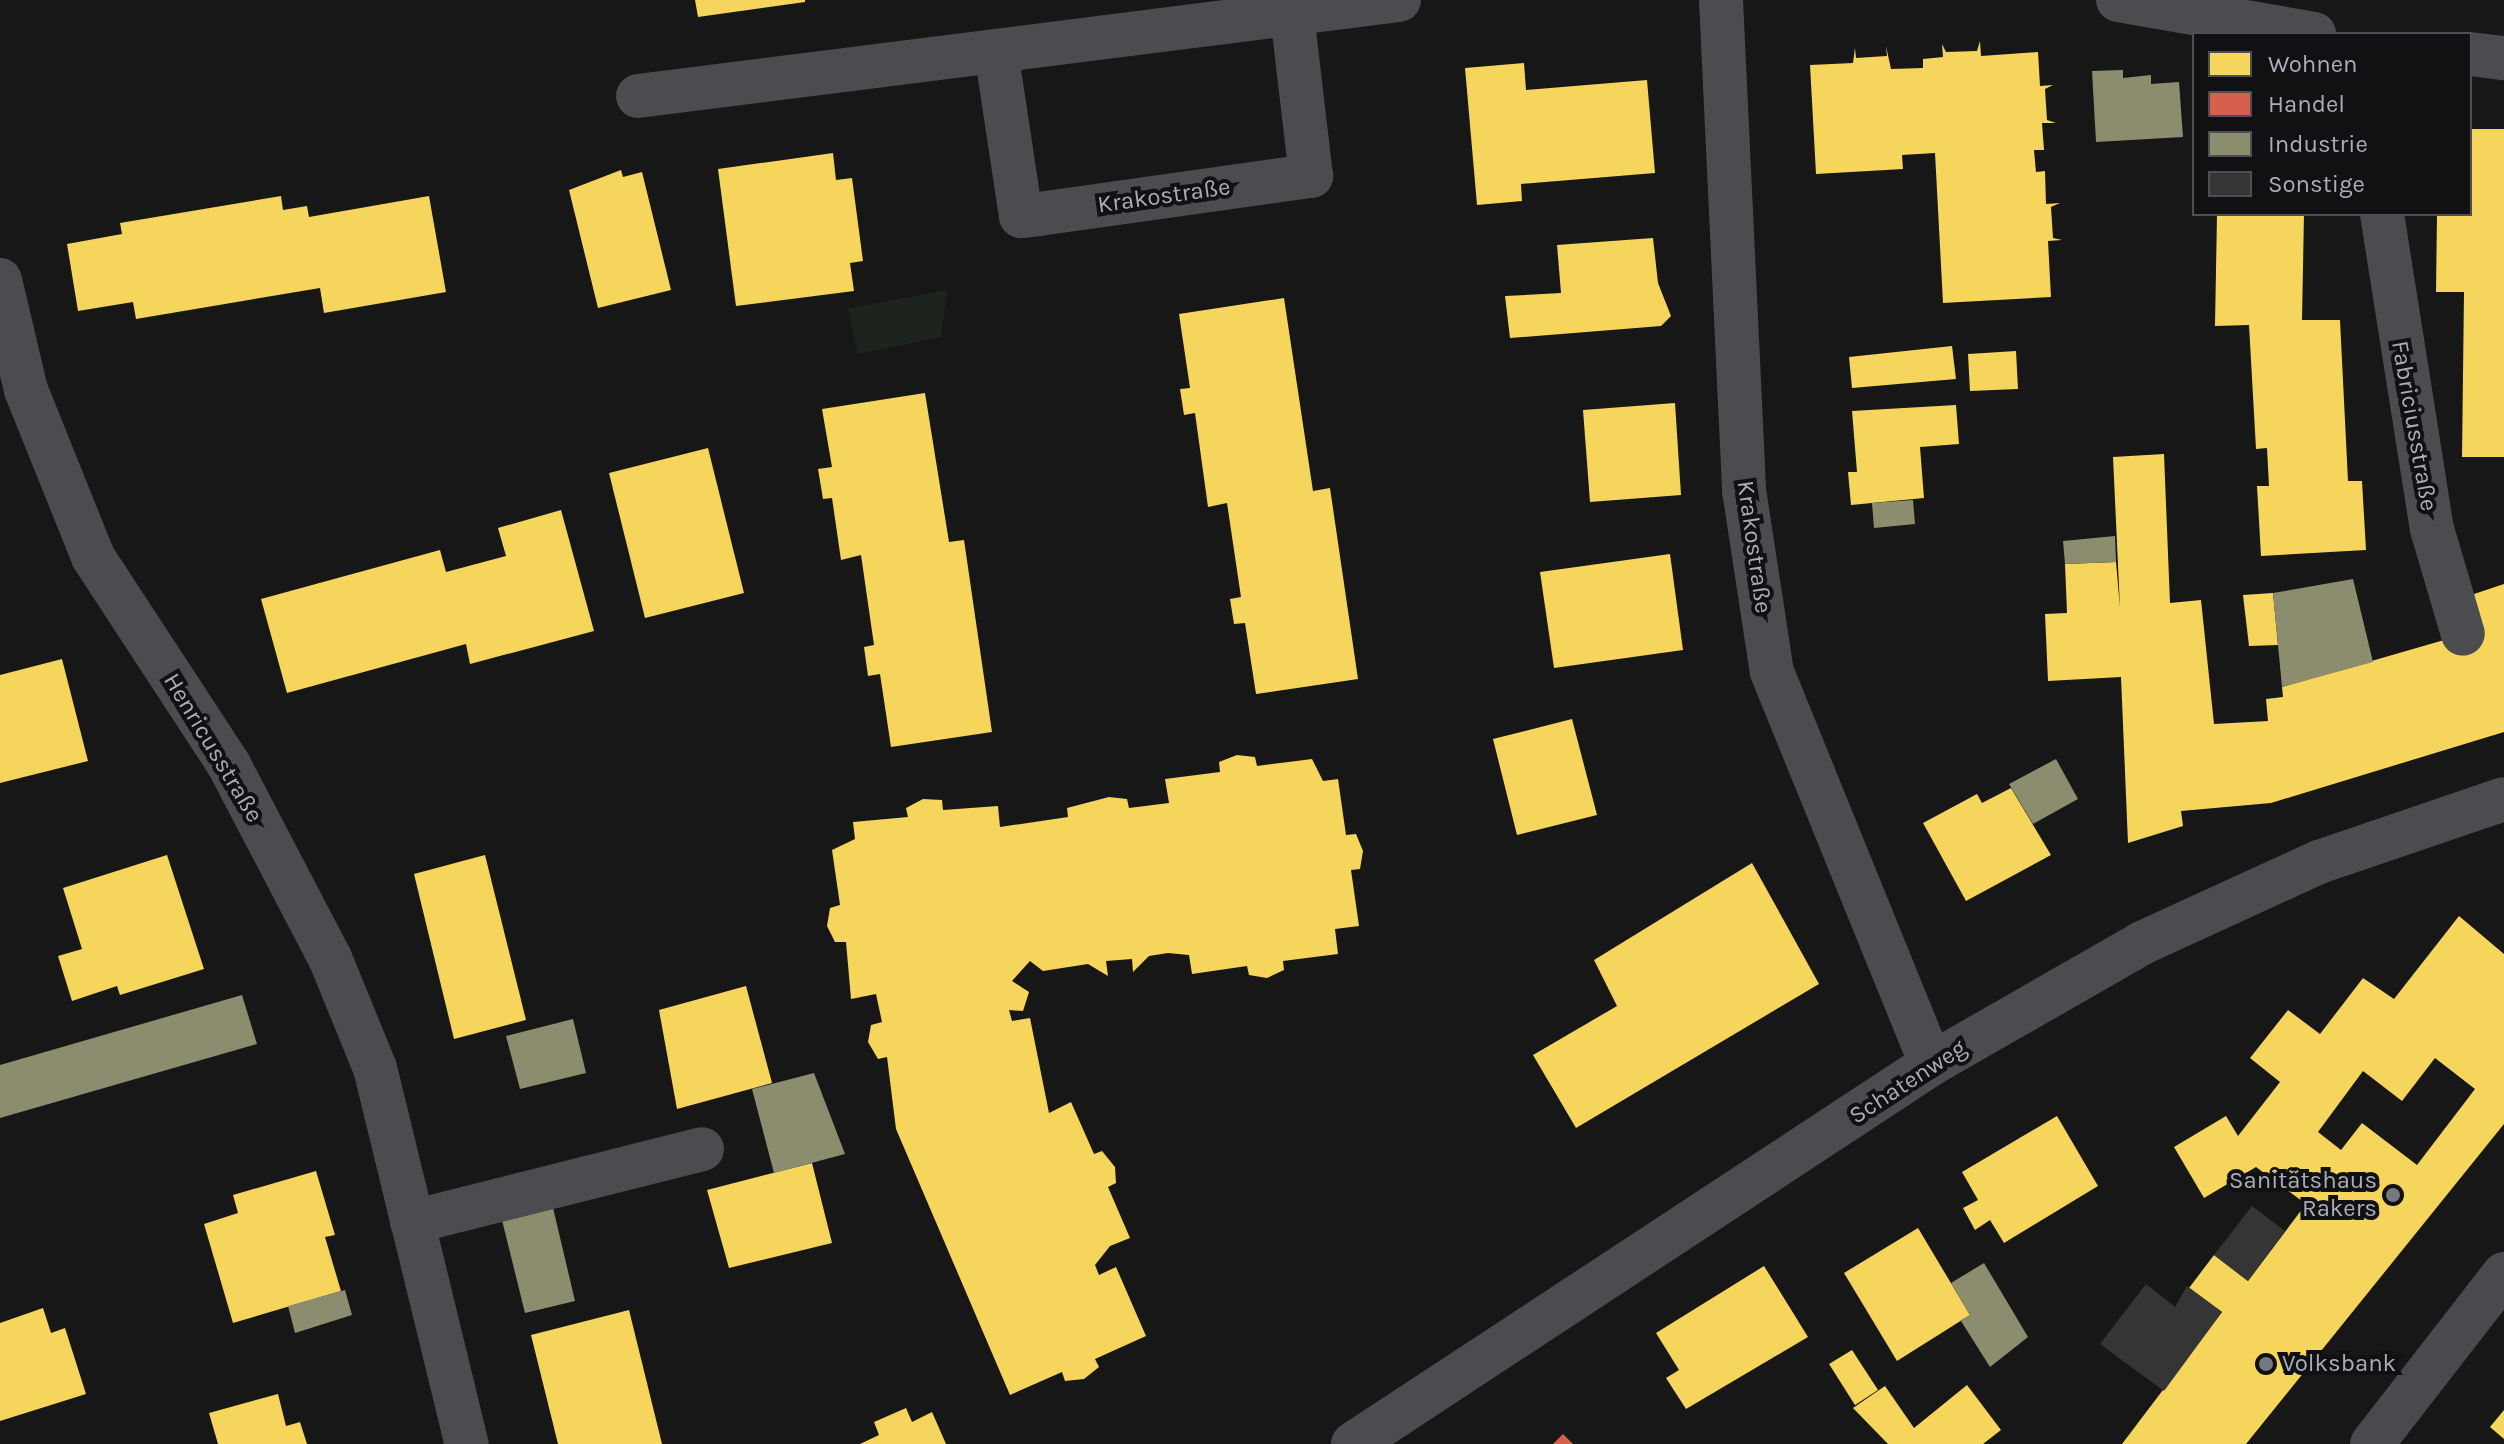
<!DOCTYPE html>
<html>
<head>
<meta charset="utf-8">
<style>
  body { margin:0 }
  #map { position:relative; width:2504px; height:1444px; overflow:hidden; background:#171717; font-family:Karla,sans-serif }
  div>[style] { position:absolute }
  .green>* { inset:0; background:#1d241e }
  .homes>* { inset:0; background:#f6d55c }
  .shops>* { inset:0; background:#d6604d }
  .industry>* { inset:0; background:#8c8c6e }
  .building>* { inset:0; background:#353536 }
  .street>* { height:44px; margin:-22px; padding:0 22px; transform-origin:22px; border-radius:22px; background:#4b4c50 }
  .secondary>* { height:44px; margin:-22px; padding:0 22px; transform-origin:22px; border-radius:22px; background:#4a4a4e }
  .dots>* { width:22px; height:22px; translate:-50% -50%; box-sizing:border-box; border:4px solid #111113; border-radius:50% }
  span { translate:-50% -50%; white-space:nowrap; text-align:center; line-height:1.15; -webkit-text-stroke:8px #111113; paint-order:stroke }
  .street-label { font-size:24px; color:#a8adb8 }
  .poi-label { font-size:24px; color:#a8adb8 }
  .right { translate:-100% -50%; text-align:right }
  .left { translate:0 -50%; text-align:left }
  .legend { position:absolute; left:2192px; top:32px; width:280px; height:184px; box-sizing:border-box; background:#111113; border:2px solid #4d4f55; margin:0; padding:10px 14px; list-style:none; font-size:24px; color:#a8adb8 }
  .legend li { display:flex; align-items:center; gap:16px; height:40px }
  .legend b { width:40px; border:2px solid #4d4f55 }
</style>
</head>
<body>
<div id="map">
  <div class="green">
    <div style="clip-path:polygon(947px 290px,941px 337px,858px 354px,848px 309px)"></div>
  </div>
  <div class="homes">
    <div style="clip-path:polygon(695px 0,805px 0,805px 2px,698px 17px)"></div>
    <div style="clip-path:polygon(1980px 41px,1981px 56px,2038px 52px,2040px 86px,2053px 85px,2045px 89px,2047px 120px,2056px 123px,2042px 123px,2044px 150px,2034px 150px,2036px 172px,2045px 171px,2046px 204px,2060px 203px,2051px 207px,2053px 238px,2062px 240px,2048px 241px,2051px 297px,1943px 303px,1935px 153px,1902px 155px,1903px 169px,1816px 174px,1810px 65px,1853px 63px,1855px 48px,1856px 58px,1887px 56px,1886px 46px,1891px 69px,1923px 68px,1923px 59px,1943px 57px,1942px 44px,1946px 52px,1977px 51px)"></div>
    <div style="clip-path:polygon(1524px 63px,1526px 90px,1647px 80px,1655px 173px,1521px 184px,1522px 201px,1477px 205px,1465px 68px)"></div>
    <div style="clip-path:polygon(2470px 129px,2504px 129px,2504px 457px,2462px 457px,2464px 292px,2436px 292px,2437px 214px,2470px 214px)"></div>
    <div style="clip-path:polygon(833px 153px,836px 180px,852px 178px,863px 261px,850px 263px,854px 291px,736px 306px,718px 169px)"></div>
    <div style="clip-path:polygon(621px 170px,623px 177px,642px 172px,671px 290px,598px 308px,569px 190px)"></div>
    <div style="clip-path:polygon(281px 196px,283px 210px,307px 206px,309px 217px,429px 196px,446px 292px,324px 313px,320px 288px,136px 319px,133px 302px,78px 311px,67px 244px,122px 234px,120px 223px)"></div>
    <div style="clip-path:polygon(2217px 214px,2304px 214px,2302px 320px,2340px 320px,2348px 481px,2362px 481px,2366px 550px,2261px 556px,2257px 486px,2269px 486px,2267px 448px,2256px 449px,2249px 325px,2215px 326px)"></div>
    <div style="clip-path:polygon(1653px 238px,1658px 283px,1671px 316px,1661px 326px,1510px 338px,1505px 296px,1561px 293px,1557px 245px)"></div>
    <div style="clip-path:polygon(1284px 298px,1313px 491px,1330px 488px,1358px 679px,1256px 694px,1245px 623px,1234px 624px,1230px 599px,1241px 597px,1227px 503px,1208px 507px,1195px 413px,1184px 415px,1180px 389px,1190px 388px,1179px 314px)"></div>
    <div style="clip-path:polygon(1952px 346px,1956px 379px,1852px 388px,1849px 357px)"></div>
    <div style="clip-path:polygon(2016px 351px,2018px 389px,1970px 391px,1968px 354px)"></div>
    <div style="clip-path:polygon(925px 393px,949px 542px,964px 540px,992px 732px,891px 747px,880px 674px,868px 676px,864px 647px,874px 645px,861px 555px,841px 560px,832px 498px,823px 499px,818px 469px,832px 467px,822px 409px)"></div>
    <div style="clip-path:polygon(1675px 403px,1681px 495px,1590px 502px,1583px 410px)"></div>
    <div style="clip-path:polygon(1956px 405px,1959px 444px,1920px 447px,1924px 498px,1851px 505px,1848px 472px,1857px 472px,1852px 411px)"></div>
    <div style="clip-path:polygon(708px 448px,744px 593px,645px 618px,609px 473px)"></div>
    <div style="clip-path:polygon(2164px 454px,2170px 603px,2201px 600px,2214px 724px,2268px 721px,2266px 699px,2283px 697px,2282px 687px,2451px 638px,2471px 595px,2504px 584px,2504px 732px,2271px 803px,2181px 811px,2183px 826px,2128px 843px,2121px 677px,2048px 681px,2045px 614px,2067px 613px,2065px 564px,2116px 562px,2120px 608px,2113px 457px)"></div>
    <div style="clip-path:polygon(561px 510px,594px 631px,470px 664px,466px 644px,287px 693px,261px 599px,440px 550px,446px 572px,506px 556px,498px 528px)"></div>
    <div style="clip-path:polygon(1670px 554px,1683px 650px,1554px 668px,1540px 572px)"></div>
    <div style="clip-path:polygon(2273px 593px,2278px 645px,2249px 646px,2243px 595px)"></div>
    <div style="clip-path:polygon(62px 659px,88px 761px,0 783px,0 675px)"></div>
    <div style="clip-path:polygon(1572px 719px,1597px 815px,1517px 835px,1493px 739px)"></div>
    <div style="clip-path:polygon(1237px 755px,1255px 757px,1257px 766px,1312px 759px,1323px 781px,1338px 779px,1346px 835px,1356px 834px,1363px 851px,1360px 869px,1351px 870px,1359px 926px,1335px 929px,1338px 954px,1283px 961px,1284px 970px,1267px 978px,1249px 975px,1247px 966px,1192px 974px,1189px 955px,1168px 953px,1149px 956px,1133px 972px,1132px 959px,1106px 961px,1108px 976px,1088px 964px,1043px 971px,1030px 961px,1012px 981px,1029px 992px,1023px 1011px,1009px 1010px,1012px 1021px,1030px 1018px,1049px 1113px,1071px 1102px,1094px 1154px,1102px 1151px,1115px 1167px,1116px 1183px,1108px 1187px,1130px 1238px,1110px 1246px,1095px 1265px,1099px 1275px,1116px 1267px,1146px 1336px,1095px 1359px,1099px 1367px,1084px 1379px,1065px 1381px,1062px 1372px,1010px 1395px,896px 1129px,887px 1057px,878px 1059px,868px 1042px,871px 1025px,882px 1022px,876px 994px,851px 999px,846px 942px,835px 942px,827px 926px,830px 908px,840px 905px,832px 850px,855px 839px,853px 822px,908px 817px,906px 808px,923px 799px,942px 800px,943px 810px,998px 806px,1000px 827px,1068px 817px,1067px 808px,1109px 797px,1127px 799px,1129px 808px,1169px 803px,1165px 779px,1220px 772px,1219px 762px)"></div>
    <div style="clip-path:polygon(2011px 788px,2051px 855px,1966px 901px,1923px 823px,1977px 794px,1982px 803px)"></div>
    <div style="clip-path:polygon(167px 855px,204px 969px,120px 995px,117px 986px,72px 1001px,58px 956px,82px 949px,63px 888px)"></div>
    <div style="clip-path:polygon(485px 855px,526px 1020px,454px 1039px,414px 874px)"></div>
    <div style="clip-path:polygon(1752px 863px,1819px 984px,1576px 1128px,1533px 1055px,1617px 1006px,1594px 960px)"></div>
    <div style="clip-path:polygon(evenodd,2459px 916px,2504px 954px,2504px 1124px,2246px 1444px,2122px 1444px,2222px 1312px,2189px 1288px,2214px 1255px,2248px 1281px,2306px 1204px,2256px 1167px,2204px 1198px,2174px 1147px,2226px 1116px,2238px 1136px,2280px 1082px,2250px 1058px,2288px 1010px,2320px 1034px,2363px 978px,2394px 999px,2459px 916px,2435px 1058px,2475px 1089px,2417px 1165px,2362px 1123px,2341px 1150px,2318px 1132px,2363px 1071px,2402px 1101px,2435px 1058px)"></div>
    <div style="clip-path:polygon(746px 986px,772px 1083px,677px 1109px,659px 1010px)"></div>
    <div style="clip-path:polygon(2057px 1116px,2098px 1186px,2004px 1243px,1990px 1220px,1975px 1230px,1963px 1208px,1978px 1200px,1962px 1172px)"></div>
    <div style="clip-path:polygon(812px 1163px,832px 1243px,729px 1268px,707px 1190px)"></div>
    <div style="clip-path:polygon(316px 1171px,335px 1235px,325px 1237px,341px 1291px,233px 1323px,204px 1224px,238px 1213px,233px 1195px)"></div>
    <div style="clip-path:polygon(1918px 1228px,1970px 1315px,1897px 1361px,1844px 1273px)"></div>
    <div style="clip-path:polygon(1764px 1266px,1808px 1337px,1686px 1409px,1666px 1378px,1679px 1370px,1656px 1333px)"></div>
    <div style="clip-path:polygon(43px 1308px,51px 1333px,65px 1328px,86px 1394px,0 1421px,0 1323px)"></div>
    <div style="clip-path:polygon(629px 1310px,662px 1444px,558px 1444px,531px 1335px)"></div>
    <div style="clip-path:polygon(1852px 1350px,1878px 1390px,1855px 1405px,1829px 1364px)"></div>
    <div style="clip-path:polygon(1967px 1385px,2001px 1430px,1983px 1444px,1888px 1444px,1853px 1408px,1885px 1386px,1914px 1428px)"></div>
    <div style="clip-path:polygon(278px 1394px,286px 1426px,300px 1422px,307px 1444px,218px 1444px,209px 1413px)"></div>
    <div style="clip-path:polygon(906px 1408px,912px 1422px,932px 1412px,946px 1444px,860px 1444px,879px 1435px,874px 1422px)"></div>
    <div style="clip-path:polygon(2504px 1410px,2504px 1439px,2490px 1427px)"></div>
  </div>
  <div class="shops">
    <div style="clip-path:polygon(1563px 1434px,1573px 1444px,1553px 1444px)"></div>
  </div>
  <div class="industry">
    <div style="clip-path:polygon(2123px 70px,2123px 78px,2151px 75px,2151px 84px,2179px 82px,2183px 137px,2096px 142px,2092px 71px)"></div>
    <div style="clip-path:polygon(1913px 500px,1915px 524px,1874px 528px,1872px 503px)"></div>
    <div style="clip-path:polygon(2115px 536px,2116px 562px,2065px 564px,2063px 541px)"></div>
    <div style="clip-path:polygon(2353px 579px,2373px 662px,2282px 687px,2273px 593px)"></div>
    <div style="clip-path:polygon(2056px 759px,2078px 799px,2033px 824px,2009px 784px)"></div>
    <div style="clip-path:polygon(242px 995px,257px 1044px,0 1118px,0 1065px)"></div>
    <div style="clip-path:polygon(573px 1019px,586px 1073px,520px 1089px,506px 1036px)"></div>
    <div style="clip-path:polygon(814px 1073px,845px 1154px,774px 1173px,752px 1089px)"></div>
    <div style="clip-path:polygon(550px 1195px,575px 1301px,525px 1313px,499px 1208px)"></div>
    <div style="clip-path:polygon(1984px 1263px,2028px 1337px,1990px 1367px,1961px 1321px,1970px 1315px,1951px 1283px)"></div>
    <div style="clip-path:polygon(345px 1290px,352px 1315px,295px 1333px,288px 1306px)"></div>
  </div>
  <div class="building">
    <div style="clip-path:polygon(2252px 1206px,2285px 1231px,2248px 1281px,2214px 1255px)"></div>
    <div style="clip-path:polygon(2146px 1284px,2175px 1307px,2187px 1286px,2222px 1312px,2164px 1391px,2100px 1344px)"></div>
  </div>
  <div class="street">
    <div style="left:1721px;top:0;width:491px;rotate:87.3deg"></div>
    <div style="left:1744px;top:490px;width:184px;rotate:81.3deg"></div>
    <div style="left:1772px;top:672px;width:423px;rotate:67.9deg"></div>
    <div style="left:2118px;top:0;width:199px;rotate:9.8deg"></div>
    <div style="left:996px;top:51px;width:167px;rotate:81.4deg"></div>
    <div style="left:1021px;top:216px;width:18px;rotate:-6deg"></div>
    <div style="left:1039px;top:214px;width:275px;rotate:-8deg"></div>
    <div style="left:1311px;top:176px;width:162px;rotate:-96.7deg"></div>
    <div style="left:2470px;top:54px;width:34px;rotate:7deg"></div>
    <div style="left:638px;top:96px;width:767px;rotate:-7.19deg"></div>
    <div style="left:2382px;top:214px;width:319px;rotate:81deg"></div>
    <div style="left:2432px;top:529px;width:109px;rotate:73.6deg"></div>
    <div style="left:0;top:280px;width:113px;rotate:76.7deg"></div>
    <div style="left:26px;top:390px;width:180px;rotate:68.1deg"></div>
    <div style="left:93px;top:557px;width:249px;rotate:56.8deg"></div>
    <div style="left:229px;top:765px;width:218px;rotate:62.4deg"></div>
    <div style="left:330px;top:958px;width:119px;rotate:67.8deg"></div>
    <div style="left:375px;top:1068px;width:387px;rotate:76.3deg"></div>
    <div style="left:412px;top:1222px;width:299px;rotate:-14.1deg"></div>
    <div style="left:1353px;top:1444px;width:692px;rotate:-33.32deg"></div>
    <div style="left:1931px;top:1064px;width:243px;rotate:-29.8deg"></div>
    <div style="left:2142px;top:943px;width:195px;rotate:-24.6deg"></div>
    <div style="left:2319px;top:862px;width:195px;rotate:-18.8deg"></div>
  </div>
  <div class="secondary">
    <div style="left:2372px;top:1444px;width:215px;rotate:-52.2deg"></div>
  </div>
  <div class="dots">
    <div style="left:2393px;top:1195px;background:#757880"></div>
    <div style="left:2266px;top:1364px;background:#757880"></div>
  </div>
  <div class="street-label">
    <span style="left:1164px;top:196px;rotate:-8deg">Krakostraße</span>
    <span style="left:2414px;top:426px;rotate:80deg">Fabriciusstraße</span>
    <span style="left:1754px;top:547px;rotate:82deg">Krakostraße</span>
    <span style="left:213px;top:748px;rotate:59deg">Henricusstraße</span>
    <span style="left:1908px;top:1082px;rotate:-33deg">Schatenweg</span>
  </div>
  <div class="poi-label">
    <span class="right" style="left:2377px;top:1195px">Sanitätshaus<br>Rakers</span>
    <span class="left" style="left:2282px;top:1364px">Volksbank</span>
  </div>
  <ul class="legend">
  <li><b style="height:22px;background:#f6d55c"></b>Wohnen</li>
  <li><b style="height:22px;background:#d6604d"></b>Handel</li>
  <li><b style="height:22px;background:#8c8c6e"></b>Industrie</li>
  <li><b style="height:22px;background:#353536"></b>Sonstige</li>
  </ul>
</div>
</body>
</html>
